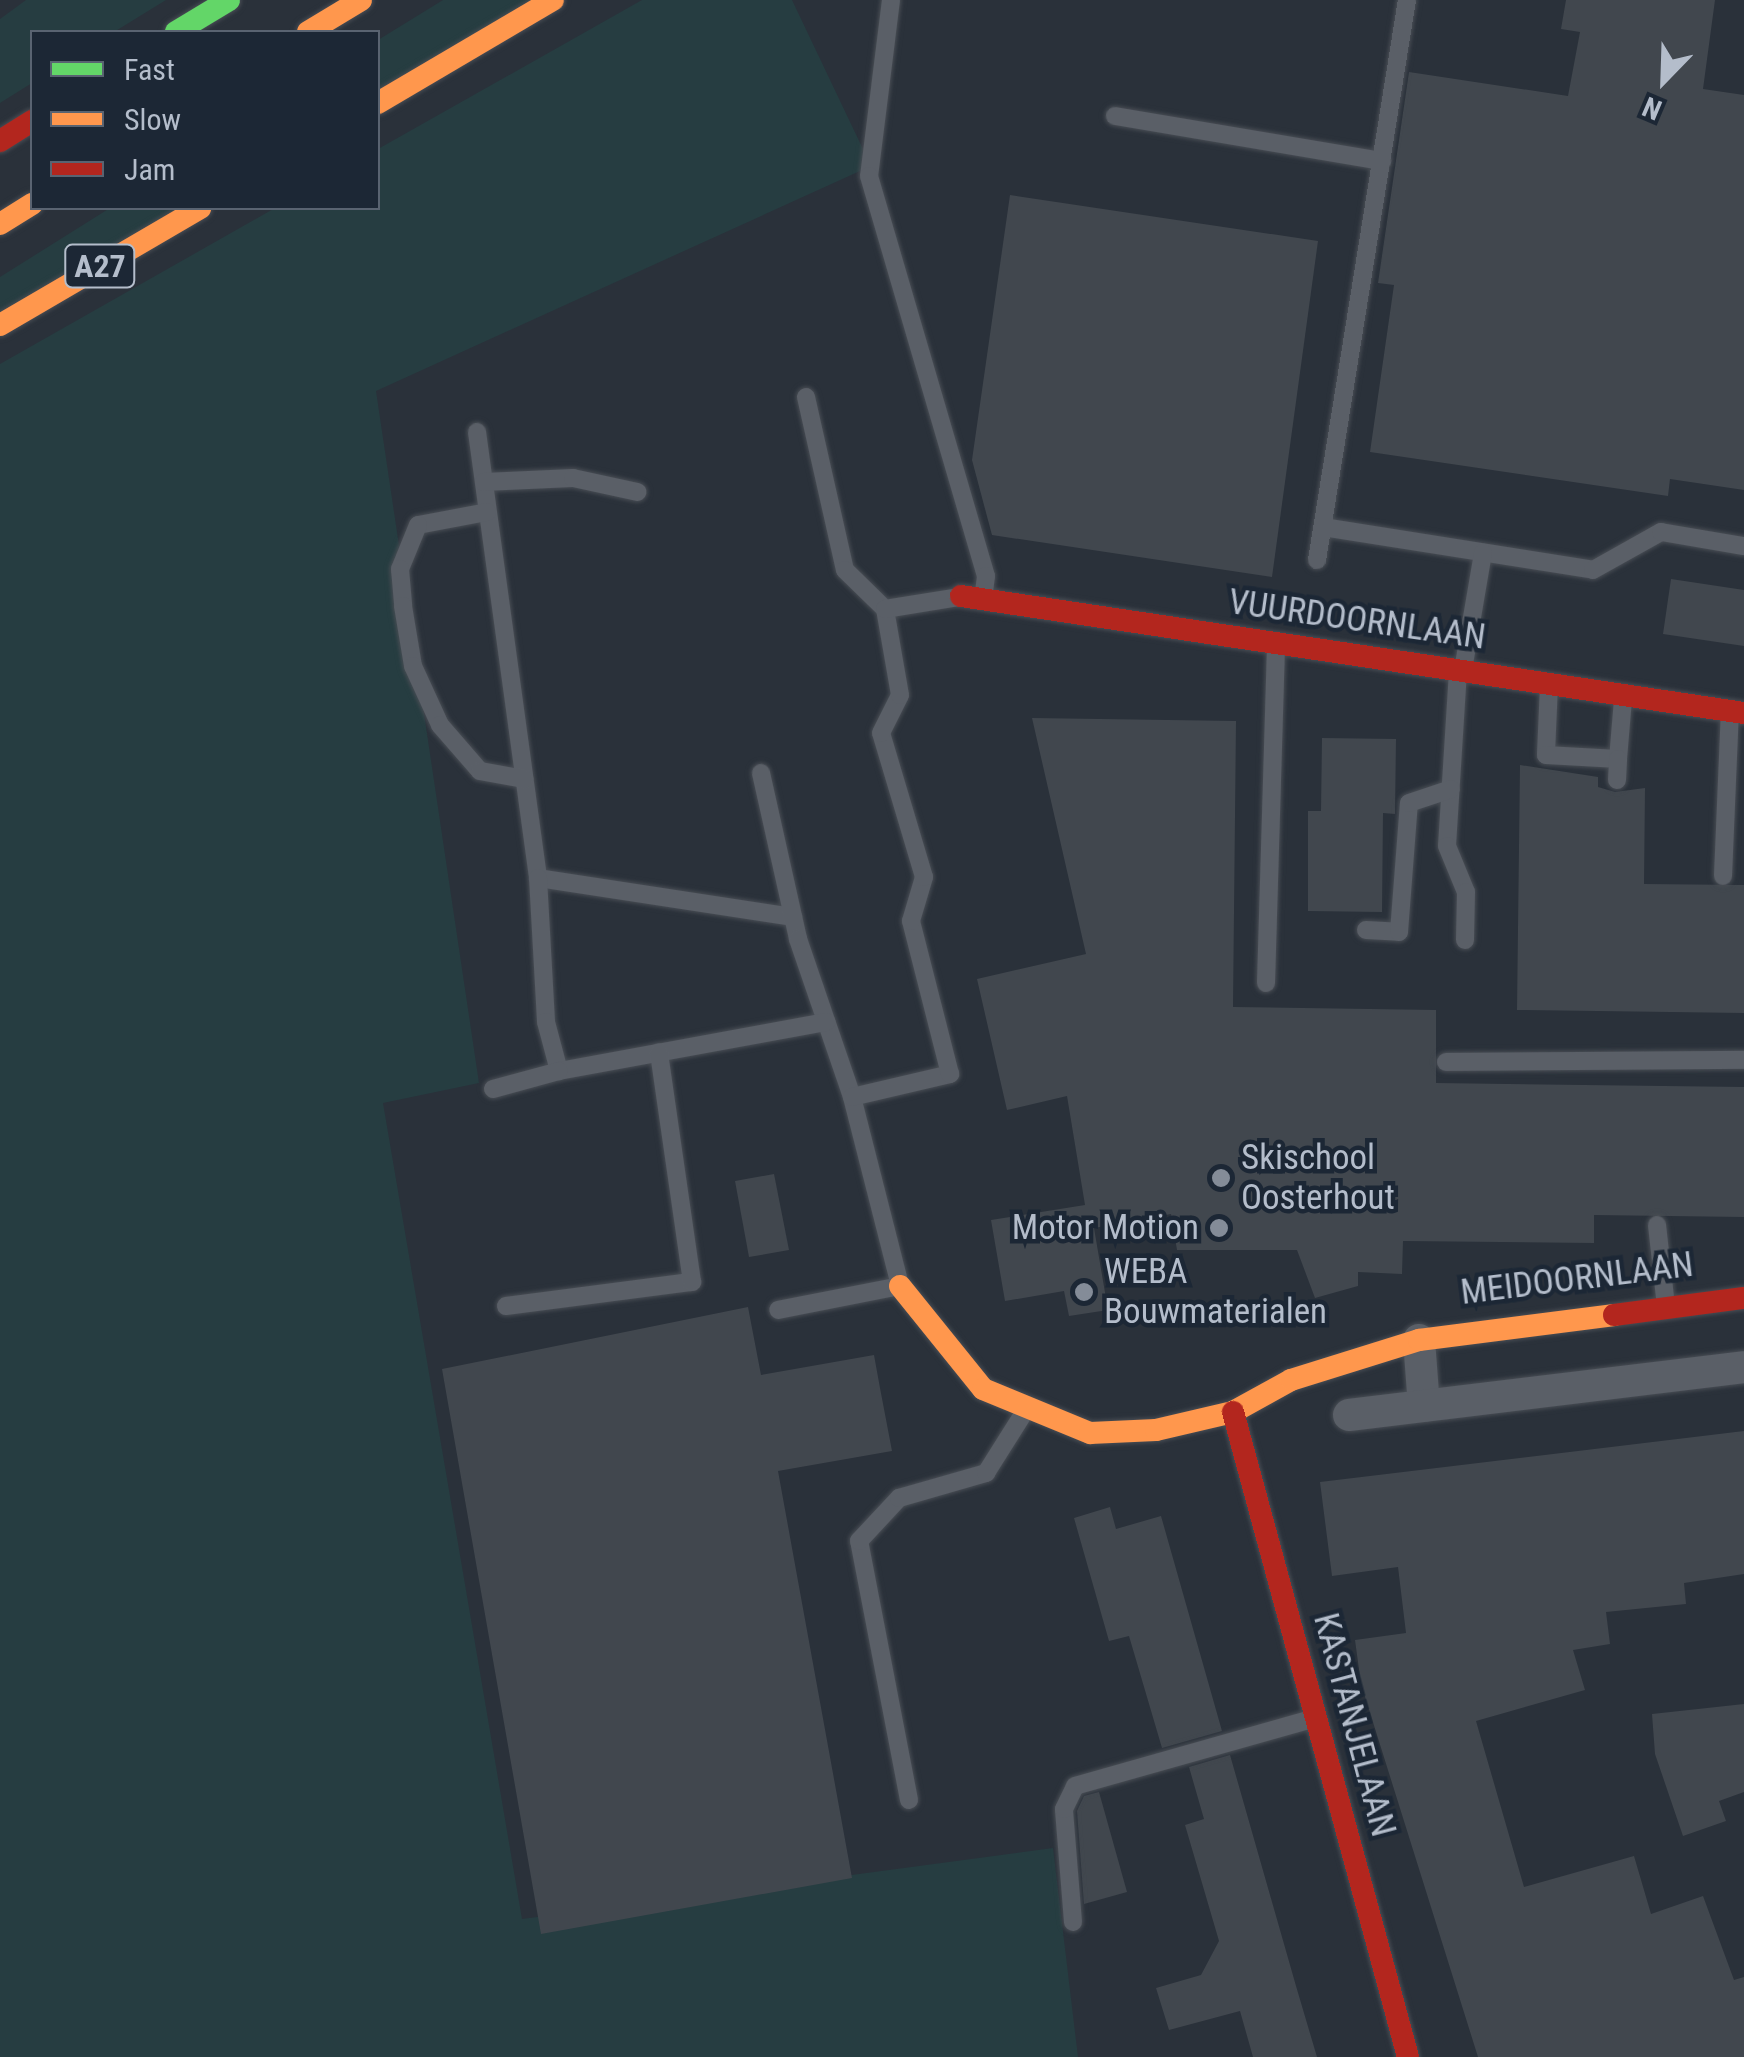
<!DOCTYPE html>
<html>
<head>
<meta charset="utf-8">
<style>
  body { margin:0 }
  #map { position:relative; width:1744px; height:2057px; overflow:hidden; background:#2a313a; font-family:"Roboto Condensed",sans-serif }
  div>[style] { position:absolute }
  .green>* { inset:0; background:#263d41 }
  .building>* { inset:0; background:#41474e }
  .roads { filter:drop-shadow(0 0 2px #484d54) drop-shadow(0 0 2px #484d54) }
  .lane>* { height:18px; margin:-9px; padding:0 9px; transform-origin:9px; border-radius:9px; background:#5a5f67 }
  .street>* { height:32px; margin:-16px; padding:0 16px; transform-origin:16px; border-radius:16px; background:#5a5f67 }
  .fast>* { height:22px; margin:-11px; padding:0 11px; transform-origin:11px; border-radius:11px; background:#63d668 }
  .slow>* { height:22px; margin:-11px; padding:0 11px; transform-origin:11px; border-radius:11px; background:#ff974d }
  .jam>* { height:22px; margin:-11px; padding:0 11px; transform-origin:11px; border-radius:11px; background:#b3261e }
  .dots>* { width:28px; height:28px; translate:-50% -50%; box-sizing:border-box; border:5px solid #1c2735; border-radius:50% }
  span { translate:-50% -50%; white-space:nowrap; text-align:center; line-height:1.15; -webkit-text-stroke:9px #1c2735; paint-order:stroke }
  .shield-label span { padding:2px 8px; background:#1c2735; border:2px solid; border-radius:8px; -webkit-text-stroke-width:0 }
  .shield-label { font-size:32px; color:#b4bdcb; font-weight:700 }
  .street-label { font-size:35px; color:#b4bdcb }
  .poi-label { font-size:35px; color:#b4bdcb }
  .left { translate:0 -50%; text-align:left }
  .right { translate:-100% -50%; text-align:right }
  .legend { position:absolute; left:30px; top:30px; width:350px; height:180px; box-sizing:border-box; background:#1c2735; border:2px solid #596371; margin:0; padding:12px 18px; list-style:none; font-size:30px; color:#b4bdcb }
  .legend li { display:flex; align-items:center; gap:20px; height:50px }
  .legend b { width:50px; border:2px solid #596371 }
  .north { position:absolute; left:1614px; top:30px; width:100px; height:100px; -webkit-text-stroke:8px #1c2735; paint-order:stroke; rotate:203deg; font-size:28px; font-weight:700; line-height:40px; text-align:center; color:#b4bdcb }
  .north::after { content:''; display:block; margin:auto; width:35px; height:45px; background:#b4bdcb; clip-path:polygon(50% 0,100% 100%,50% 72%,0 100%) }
</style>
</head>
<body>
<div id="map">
  <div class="green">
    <div style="clip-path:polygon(26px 0,166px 0,114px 32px,32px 32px,32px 83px,0 103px,0 19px)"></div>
    <div style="clip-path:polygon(443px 0,562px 0,378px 108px,378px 40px)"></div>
    <div style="clip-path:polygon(642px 0,792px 0,871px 166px,376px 391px,479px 1083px,383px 1103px,522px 1919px,1053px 1848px,1078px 2057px,0 2057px,0 364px,275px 208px,378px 208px,378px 149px)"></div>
    <div style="clip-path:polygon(110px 208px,203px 208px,0 319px,0 277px)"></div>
  </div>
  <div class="building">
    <div style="clip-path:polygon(1566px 0,1715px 0,1703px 89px,1744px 95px,1744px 490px,1670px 479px,1668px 496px,1370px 452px,1394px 285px,1378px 283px,1409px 72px,1568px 96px,1580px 32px,1561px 29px)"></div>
    <div style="clip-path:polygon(1010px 195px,1318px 241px,1272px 577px,992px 535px,972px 460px)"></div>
    <div style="clip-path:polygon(1671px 579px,1744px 590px,1744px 646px,1663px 634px)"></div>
    <div style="clip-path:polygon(1032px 718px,1236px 721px,1233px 1007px,1436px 1010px,1436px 1083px,1744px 1087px,1744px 1217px,1594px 1215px,1594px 1243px,1403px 1241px,1402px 1274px,1358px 1272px,1358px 1286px,1315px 1298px,1297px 1250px,1177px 1250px,1171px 1214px,1094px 1228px,1108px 1310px,1069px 1316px,1064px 1291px,1005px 1301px,991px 1220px,1085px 1205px,1067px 1096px,1007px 1110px,977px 979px,1086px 954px)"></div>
    <div style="clip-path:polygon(1322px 738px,1396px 739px,1395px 814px,1383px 813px,1382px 912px,1308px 911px,1308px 811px,1321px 811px)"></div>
    <div style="clip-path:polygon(1520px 765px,1598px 777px,1598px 787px,1615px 792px,1645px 788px,1644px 884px,1744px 885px,1744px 1013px,1517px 1010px)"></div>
    <div style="clip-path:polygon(774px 1174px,789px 1250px,749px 1257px,735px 1181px)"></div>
    <div style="clip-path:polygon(748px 1307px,761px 1375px,874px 1355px,880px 1388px,892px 1451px,778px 1471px,852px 1878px,541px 1934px,442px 1369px)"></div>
    <div style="clip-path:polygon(1744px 1431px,1744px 1574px,1684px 1583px,1686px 1604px,1606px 1612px,1610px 1644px,1573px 1650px,1585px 1690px,1476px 1721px,1524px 1887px,1634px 1856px,1651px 1914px,1703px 1896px,1734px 1980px,1744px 1977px,1744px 2057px,1478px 2057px,1361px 1684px,1355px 1640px,1406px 1633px,1398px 1567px,1332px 1576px,1320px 1482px)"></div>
    <div style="clip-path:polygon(1110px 1507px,1116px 1529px,1161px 1516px,1222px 1731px,1162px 1748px,1129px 1636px,1109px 1641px,1074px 1518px)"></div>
    <div style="clip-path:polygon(1744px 1704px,1744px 1792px,1719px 1801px,1726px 1821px,1683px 1836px,1655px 1754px,1652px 1714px)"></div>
    <div style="clip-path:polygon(1230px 1755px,1296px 1986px,1317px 2057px,1253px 2057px,1240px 2011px,1169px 2030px,1156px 1988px,1201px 1975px,1219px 1941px,1185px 1825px,1204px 1819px,1189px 1767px)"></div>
    <div style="clip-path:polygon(1099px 1792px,1127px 1892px,1084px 1904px,1077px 1811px,1084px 1796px)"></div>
  </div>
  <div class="roads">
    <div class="lane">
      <div style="left:891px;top:0;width:177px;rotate:97.1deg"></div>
      <div style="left:869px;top:176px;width:417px;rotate:73.7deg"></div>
      <div style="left:986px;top:576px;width:23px;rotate:97deg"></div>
      <div style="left:1115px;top:116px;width:271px;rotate:9.6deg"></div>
      <div style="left:806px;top:397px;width:177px;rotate:77.3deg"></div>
      <div style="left:845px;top:570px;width:56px;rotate:44.3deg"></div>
      <div style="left:477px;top:432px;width:450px;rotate:82.2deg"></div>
      <div style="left:538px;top:878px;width:258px;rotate:8.7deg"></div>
      <div style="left:484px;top:482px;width:89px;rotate:-2.6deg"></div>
      <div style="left:573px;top:478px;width:66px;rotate:12.2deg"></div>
      <div style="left:487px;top:512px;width:70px;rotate:169.3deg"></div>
      <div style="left:418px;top:525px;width:48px;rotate:112.2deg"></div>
      <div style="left:400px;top:569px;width:37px;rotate:85deg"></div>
      <div style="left:403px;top:606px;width:61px;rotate:80.5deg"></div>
      <div style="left:413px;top:666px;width:65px;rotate:65.4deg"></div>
      <div style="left:440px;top:725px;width:61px;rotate:49deg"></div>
      <div style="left:480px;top:771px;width:45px;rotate:10.3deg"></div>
      <div style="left:1323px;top:527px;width:273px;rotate:9deg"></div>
      <div style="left:1593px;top:570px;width:78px;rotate:-29.2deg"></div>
      <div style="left:1661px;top:532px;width:84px;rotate:9.6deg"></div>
      <div style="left:1317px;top:560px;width:567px;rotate:-80.87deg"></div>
      <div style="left:1463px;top:670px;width:119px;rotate:-80.3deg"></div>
      <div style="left:1458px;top:671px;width:175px;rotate:93.6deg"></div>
      <div style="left:1447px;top:846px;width:50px;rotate:67.6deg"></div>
      <div style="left:1466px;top:892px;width:48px;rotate:91.2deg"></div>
      <div style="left:1549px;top:685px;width:70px;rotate:92.5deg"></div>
      <div style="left:1546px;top:755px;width:72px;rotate:3.2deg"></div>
      <div style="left:1618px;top:759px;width:60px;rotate:-85.2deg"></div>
      <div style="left:761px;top:773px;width:170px;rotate:77.4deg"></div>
      <div style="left:798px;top:939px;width:167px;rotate:71.1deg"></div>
      <div style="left:852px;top:1097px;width:195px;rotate:75.7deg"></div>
      <div style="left:900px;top:1286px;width:124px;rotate:168.9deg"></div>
      <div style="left:1617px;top:780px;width:21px;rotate:-87deg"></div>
      <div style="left:1723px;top:876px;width:164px;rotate:-87.6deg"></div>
      <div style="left:538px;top:878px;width:144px;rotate:86.8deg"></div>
      <div style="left:546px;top:1022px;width:51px;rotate:75.1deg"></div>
      <div style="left:559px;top:1071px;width:272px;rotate:-10.4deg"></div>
      <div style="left:1366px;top:930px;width:33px;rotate:3deg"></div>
      <div style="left:1399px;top:932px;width:129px;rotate:-85.6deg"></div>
      <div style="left:1409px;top:803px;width:44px;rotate:-18.4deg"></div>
      <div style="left:1266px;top:983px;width:339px;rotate:-88.3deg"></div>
      <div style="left:1446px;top:1062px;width:298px;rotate:-0.4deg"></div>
      <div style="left:493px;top:1089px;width:68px;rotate:-15.3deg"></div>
      <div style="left:852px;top:1097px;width:101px;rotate:-13.2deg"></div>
      <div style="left:950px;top:1074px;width:158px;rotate:-104.3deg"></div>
      <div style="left:911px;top:921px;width:46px;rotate:-73.5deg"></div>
      <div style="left:924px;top:877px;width:150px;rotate:-106.6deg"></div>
      <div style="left:881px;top:733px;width:42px;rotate:-63.4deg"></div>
      <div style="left:900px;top:695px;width:87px;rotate:-99.9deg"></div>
      <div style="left:885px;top:609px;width:76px;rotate:-9.1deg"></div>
      <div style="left:1657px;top:1225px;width:82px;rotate:83.7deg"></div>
      <div style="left:506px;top:1306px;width:188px;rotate:-7.4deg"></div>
      <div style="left:692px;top:1282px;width:232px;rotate:-98.2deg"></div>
      <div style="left:909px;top:1800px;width:264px;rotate:-100.9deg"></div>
      <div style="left:859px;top:1541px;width:59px;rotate:-47.1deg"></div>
      <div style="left:899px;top:1498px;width:91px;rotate:-16deg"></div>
      <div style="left:986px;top:1473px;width:77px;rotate:-57.8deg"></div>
      <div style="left:1073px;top:1922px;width:113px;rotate:-94.6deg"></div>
      <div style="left:1064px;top:1809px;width:25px;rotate:-64deg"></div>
      <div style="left:1075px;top:1786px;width:250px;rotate:-15.8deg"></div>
    </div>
    <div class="street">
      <div style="left:1419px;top:1340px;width:66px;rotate:85.7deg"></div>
      <div style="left:1349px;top:1415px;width:398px;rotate:-6.9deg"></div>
    </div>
    <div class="fast">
      <div style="left:176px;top:32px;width:62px;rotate:-31.1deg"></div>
    </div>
    <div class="slow">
      <div style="left:308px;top:32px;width:62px;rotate:-31.1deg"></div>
      <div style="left:378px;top:103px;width:203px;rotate:-30.5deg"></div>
      <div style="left:0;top:224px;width:38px;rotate:-32deg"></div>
      <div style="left:0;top:325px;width:232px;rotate:-30.3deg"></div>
      <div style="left:900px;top:1286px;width:132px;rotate:51.1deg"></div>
      <div style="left:983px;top:1389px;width:116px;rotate:22.4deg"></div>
      <div style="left:1090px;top:1433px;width:66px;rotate:-2.6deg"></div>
      <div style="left:1156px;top:1430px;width:79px;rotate:-13.2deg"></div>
      <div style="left:1233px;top:1412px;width:66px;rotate:-28.9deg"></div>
      <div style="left:1291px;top:1380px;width:134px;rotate:-17.4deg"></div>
      <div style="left:1419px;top:1340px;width:197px;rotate:-7.3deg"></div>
    </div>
    <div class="jam">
      <div style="left:0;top:141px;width:38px;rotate:-32deg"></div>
      <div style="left:961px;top:596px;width:792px;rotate:8.5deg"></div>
      <div style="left:1614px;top:1315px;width:131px;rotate:-7.5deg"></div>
      <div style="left:1233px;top:1412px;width:668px;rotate:74.82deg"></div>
    </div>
  </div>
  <div class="dots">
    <div style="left:1221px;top:1178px;background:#848c98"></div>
    <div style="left:1219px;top:1228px;background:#848c98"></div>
    <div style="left:1084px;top:1292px;background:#848c98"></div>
  </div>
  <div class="shield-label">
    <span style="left:100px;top:266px">A27</span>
  </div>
  <div class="street-label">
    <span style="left:1357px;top:620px;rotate:8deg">VUURDOORNLAAN</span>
    <span style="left:1577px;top:1279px;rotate:-7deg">MEIDOORNLAAN</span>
    <span style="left:1354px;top:1725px;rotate:75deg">KASTANJELAAN</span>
  </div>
  <div class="poi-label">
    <span class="left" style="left:1241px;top:1178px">Skischool<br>Oosterhout</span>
    <span class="right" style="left:1199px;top:1228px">Motor Motion</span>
    <span class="left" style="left:1104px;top:1292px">WEBA<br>Bouwmaterialen</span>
  </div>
  <ul class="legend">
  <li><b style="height:12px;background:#63d668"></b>Fast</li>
  <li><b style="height:12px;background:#ff974d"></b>Slow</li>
  <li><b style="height:12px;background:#b3261e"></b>Jam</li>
  </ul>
  <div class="north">N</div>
</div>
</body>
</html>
